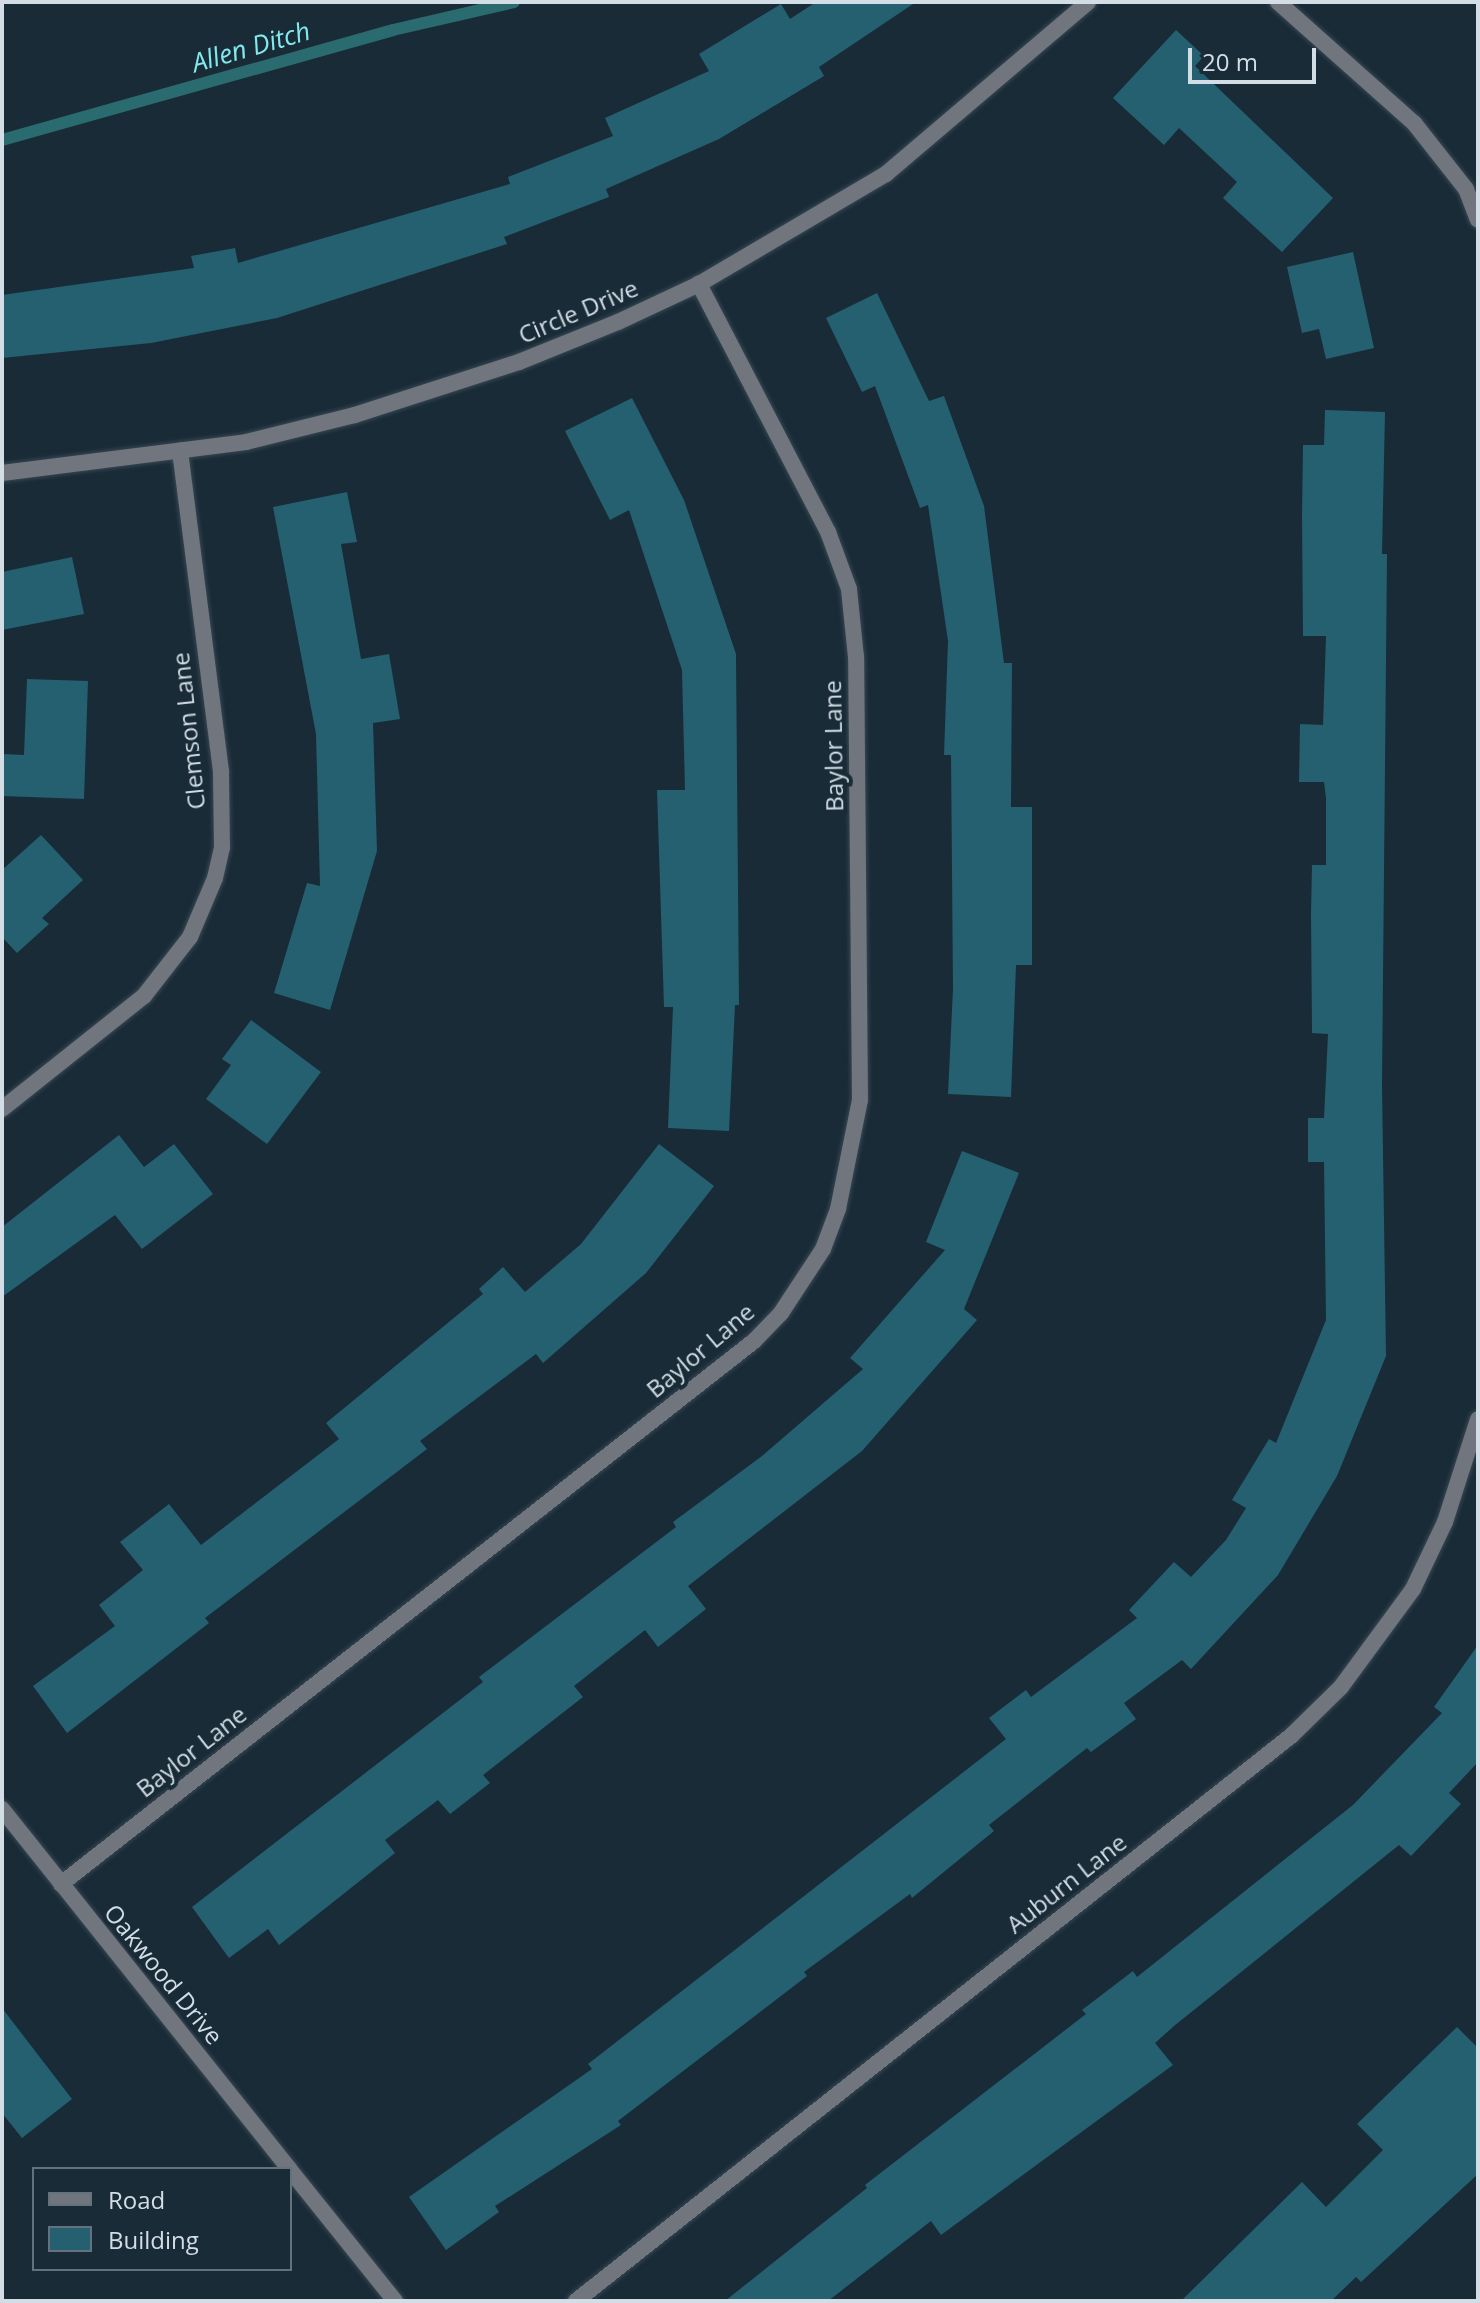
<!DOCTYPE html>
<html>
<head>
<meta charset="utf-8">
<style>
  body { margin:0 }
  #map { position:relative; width:1480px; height:2303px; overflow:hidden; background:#192b37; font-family:"Open Sans",sans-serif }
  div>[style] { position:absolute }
  .stream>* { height:12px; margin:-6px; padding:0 6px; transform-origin:6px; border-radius:6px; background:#296b6e }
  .building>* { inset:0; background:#246070 }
  .roads { filter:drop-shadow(0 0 2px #374753) drop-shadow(0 0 2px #374753) }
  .minor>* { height:16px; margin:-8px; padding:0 8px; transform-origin:8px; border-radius:8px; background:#70757e }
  span { translate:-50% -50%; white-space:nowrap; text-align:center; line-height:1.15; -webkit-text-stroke:8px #192b37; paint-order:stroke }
  .street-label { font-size:24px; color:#d2dde5 }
  .water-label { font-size:26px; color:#82e9ec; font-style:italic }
  .frame { position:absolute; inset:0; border:4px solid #d2dde5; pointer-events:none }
  .legend { position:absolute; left:32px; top:2167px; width:260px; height:104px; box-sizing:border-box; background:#192b37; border:2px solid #63727d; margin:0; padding:10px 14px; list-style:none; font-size:24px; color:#d2dde5 }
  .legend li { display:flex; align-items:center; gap:16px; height:40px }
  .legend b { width:40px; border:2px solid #63727d }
  .scale { position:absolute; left:1188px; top:48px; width:128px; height:36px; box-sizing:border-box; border:4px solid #d2dde5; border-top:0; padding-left:10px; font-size:24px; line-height:28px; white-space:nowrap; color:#d2dde5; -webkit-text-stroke:6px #192b37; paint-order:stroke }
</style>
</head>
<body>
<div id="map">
  <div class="stream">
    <div style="left:2px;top:140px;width:406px;rotate:-15.7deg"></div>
    <div style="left:393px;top:30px;width:124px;rotate:-13deg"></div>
  </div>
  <div class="building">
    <div style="clip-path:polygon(816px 2px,916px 2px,819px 67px,824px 76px,719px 139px,606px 189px,609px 197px,504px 237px,507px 244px,277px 318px,151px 343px,2px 358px,2px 295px,194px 268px,191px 256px,235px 248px,238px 263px,510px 184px,508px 177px,613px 136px,605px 118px,709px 71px,699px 54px,781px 4px,790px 19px)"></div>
    <div style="clip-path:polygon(1176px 30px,1204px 56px,1195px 66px,1333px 198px,1282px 252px,1223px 198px,1237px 182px,1179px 128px,1164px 145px,1113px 98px)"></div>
    <div style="clip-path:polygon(1353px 252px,1374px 348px,1326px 359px,1319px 329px,1302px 333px,1287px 267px)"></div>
    <div style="clip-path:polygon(877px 293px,929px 401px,944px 396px,984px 506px,1004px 663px,1012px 663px,1011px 807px,1032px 807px,1032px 965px,1016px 965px,1011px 1097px,948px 1094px,953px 989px,951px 755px,944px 755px,948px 641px,928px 505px,920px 508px,875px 386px,862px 392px,826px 318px)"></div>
    <div style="clip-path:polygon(632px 398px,684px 500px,736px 654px,739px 1005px,735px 1005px,729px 1131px,668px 1128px,673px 1007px,664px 1007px,657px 790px,685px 790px,682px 670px,629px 510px,610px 520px,565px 431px)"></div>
    <div style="clip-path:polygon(1325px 410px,1385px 412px,1382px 554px,1387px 554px,1382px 1085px,1386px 1356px,1337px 1476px,1278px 1575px,1191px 1669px,1182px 1660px,1124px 1703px,1136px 1719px,1091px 1752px,1087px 1748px,989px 1825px,994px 1831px,912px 1898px,910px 1894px,804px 1972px,807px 1976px,618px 2121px,621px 2125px,495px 2206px,499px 2212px,446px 2250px,409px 2197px,592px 2069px,588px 2064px,1006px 1739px,989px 1718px,1026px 1690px,1031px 1697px,1137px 1618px,1129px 1610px,1174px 1562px,1191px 1577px,1226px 1540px,1246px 1508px,1232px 1500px,1269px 1439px,1276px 1443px,1326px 1320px,1324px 1162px,1308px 1162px,1308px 1118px,1324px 1118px,1328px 1034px,1312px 1033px,1311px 914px,1312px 865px,1326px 865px,1326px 798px,1324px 782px,1299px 782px,1300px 724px,1323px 725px,1326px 636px,1303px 636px,1302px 516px,1303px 445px,1324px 445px)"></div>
    <div style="clip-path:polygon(347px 492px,357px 542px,341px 544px,361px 659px,389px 654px,400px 719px,373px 723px,377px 851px,330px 1010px,274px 993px,307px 883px,320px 886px,316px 734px,273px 507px)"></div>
    <div style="clip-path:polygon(72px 557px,84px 614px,2px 630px,2px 572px)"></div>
    <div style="clip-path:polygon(27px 679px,88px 681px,84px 799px,2px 796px,2px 754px,24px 755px)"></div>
    <div style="clip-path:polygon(41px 835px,83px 880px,42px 918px,49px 924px,17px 953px,2px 937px,2px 870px)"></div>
    <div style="clip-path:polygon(251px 1020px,321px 1072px,267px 1144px,206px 1099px,231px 1065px,222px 1059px)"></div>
    <div style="clip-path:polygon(119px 1135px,144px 1167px,174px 1144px,213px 1194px,142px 1249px,115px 1215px,2px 1297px,2px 1227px)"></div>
    <div style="clip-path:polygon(659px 1144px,714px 1186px,646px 1273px,543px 1363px,536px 1354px,420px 1441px,427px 1449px,205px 1618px,209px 1623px,67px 1733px,33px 1686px,115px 1626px,99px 1605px,143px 1570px,120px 1542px,169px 1504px,201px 1545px,339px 1439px,326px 1423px,483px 1294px,479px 1289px,503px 1267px,525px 1292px,581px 1244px)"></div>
    <div style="clip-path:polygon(962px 1151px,1019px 1173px,964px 1309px,977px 1320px,862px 1451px,688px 1586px,706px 1609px,658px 1647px,645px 1630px,574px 1686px,583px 1697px,483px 1775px,490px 1783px,450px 1814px,438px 1800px,385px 1840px,395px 1853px,279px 1945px,268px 1929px,229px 1958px,192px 1907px,483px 1682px,479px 1677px,676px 1527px,673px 1522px,762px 1456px,863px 1369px,850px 1358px,945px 1250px,926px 1242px)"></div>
    <div style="clip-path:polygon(1478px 1645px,1478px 1762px,1449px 1793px,1461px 1804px,1411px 1856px,1399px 1845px,1174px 2026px,1155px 2043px,1173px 2065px,941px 2235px,931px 2221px,828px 2301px,725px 2301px,867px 2188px,865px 2185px,1086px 2014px,1082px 2010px,1133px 1971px,1137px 1977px,1353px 1805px,1442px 1713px,1434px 1707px)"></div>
    <div style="clip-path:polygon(2px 2008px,72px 2099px,22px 2138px,2px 2113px)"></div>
    <div style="clip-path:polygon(1457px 2027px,1478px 2048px,1478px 2174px,1361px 2282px,1356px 2277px,1331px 2301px,1181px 2301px,1302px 2182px,1326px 2207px,1383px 2150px,1357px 2124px)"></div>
  </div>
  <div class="roads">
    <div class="minor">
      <div style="left:1278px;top:2px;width:182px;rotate:41.7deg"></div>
      <div style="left:1414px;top:123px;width:84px;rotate:51.8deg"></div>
      <div style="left:1466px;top:189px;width:33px;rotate:69deg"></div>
      <div style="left:2px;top:473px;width:246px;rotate:-7.2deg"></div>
      <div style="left:246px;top:442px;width:112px;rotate:-13.9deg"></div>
      <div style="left:355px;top:415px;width:172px;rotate:-17.9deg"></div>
      <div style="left:519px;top:362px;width:107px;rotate:-22deg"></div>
      <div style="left:618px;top:322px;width:89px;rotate:-25.1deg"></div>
      <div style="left:699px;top:284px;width:217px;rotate:-30.5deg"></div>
      <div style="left:886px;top:174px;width:265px;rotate:-40.4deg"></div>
      <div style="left:2px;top:1109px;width:181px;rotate:-38.5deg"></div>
      <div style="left:144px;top:996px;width:75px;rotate:-52.1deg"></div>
      <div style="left:190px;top:937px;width:64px;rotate:-67deg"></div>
      <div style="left:215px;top:878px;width:32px;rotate:-77deg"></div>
      <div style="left:222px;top:847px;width:76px;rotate:-90.8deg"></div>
      <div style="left:221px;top:771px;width:323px;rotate:-97.3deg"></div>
      <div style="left:2px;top:1809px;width:460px;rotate:51.4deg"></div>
      <div style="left:61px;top:1884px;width:880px;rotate:-38.08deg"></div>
      <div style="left:754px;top:1341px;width:39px;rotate:-46deg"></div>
      <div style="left:781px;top:1313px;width:77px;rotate:-56.7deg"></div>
      <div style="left:823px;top:1249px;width:43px;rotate:-69.4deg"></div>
      <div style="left:838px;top:1209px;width:111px;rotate:-78.6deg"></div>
      <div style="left:860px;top:1100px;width:443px;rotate:-90.5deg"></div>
      <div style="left:856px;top:657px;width:68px;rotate:-95.9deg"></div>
      <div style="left:849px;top:589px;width:61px;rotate:-110.2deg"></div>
      <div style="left:828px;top:532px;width:280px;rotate:-117.5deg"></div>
      <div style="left:290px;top:2170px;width:168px;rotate:51.3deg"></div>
      <div style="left:576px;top:2301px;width:911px;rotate:-38.32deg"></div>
      <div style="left:1291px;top:1736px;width:70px;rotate:-44.4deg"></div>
      <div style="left:1341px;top:1687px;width:122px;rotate:-53.7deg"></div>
      <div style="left:1413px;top:1589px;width:74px;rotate:-64.5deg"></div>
      <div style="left:1445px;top:1522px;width:108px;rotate:-72.2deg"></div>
    </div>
  </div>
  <div class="street-label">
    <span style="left:578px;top:311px;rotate:-23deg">Circle Drive</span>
    <span style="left:188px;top:731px;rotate:-96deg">Clemson Lane</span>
    <span style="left:833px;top:746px;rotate:-91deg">Baylor Lane</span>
    <span style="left:700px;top:1350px;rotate:-40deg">Baylor Lane</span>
    <span style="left:191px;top:1751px;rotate:-38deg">Baylor Lane</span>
    <span style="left:1066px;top:1883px;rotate:-38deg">Auburn Lane</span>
    <span style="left:164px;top:1974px;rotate:51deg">Oakwood Drive</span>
  </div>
  <div class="water-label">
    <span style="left:251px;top:47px;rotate:-16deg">Allen Ditch</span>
  </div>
  <div class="frame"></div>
  <ul class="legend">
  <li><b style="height:10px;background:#70757e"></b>Road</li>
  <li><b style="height:22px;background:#246070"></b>Building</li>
  </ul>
  <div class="scale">20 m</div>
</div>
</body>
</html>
